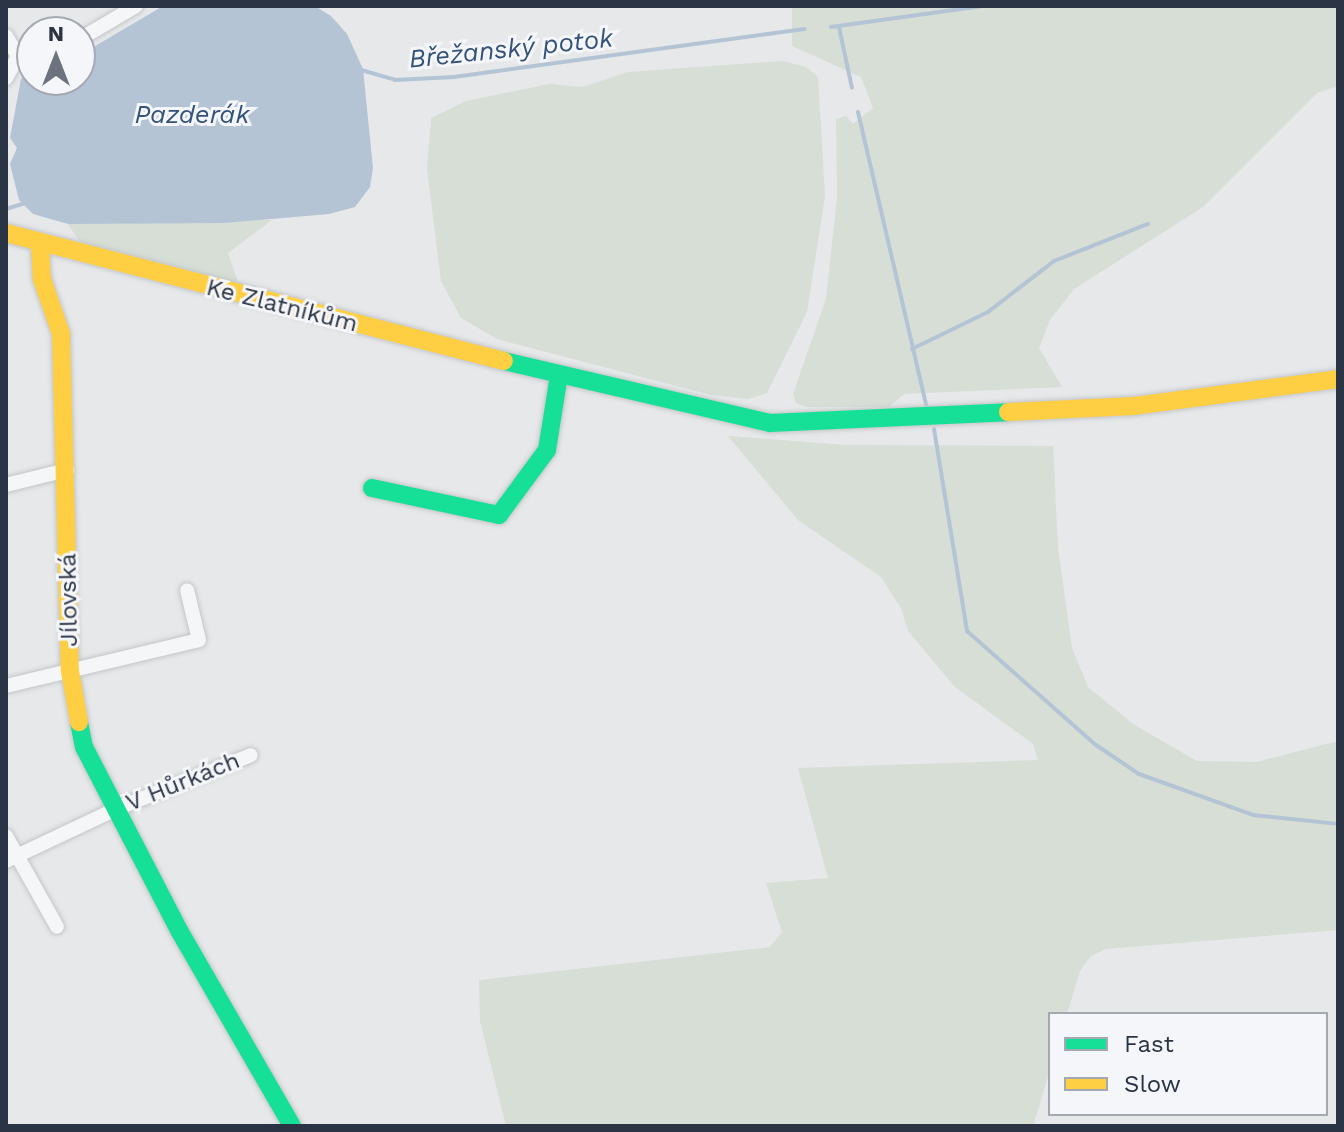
<!DOCTYPE html>
<html>
<head>
<meta charset="utf-8">
<style>
  body { margin:0 }
  #map { position:relative; width:1344px; height:1132px; overflow:hidden; background:#e6e8ea; font-family:"Work Sans",sans-serif }
  div>[style] { position:absolute }
  .green>* { inset:0; background:#d6ded6 }
  .water>* { inset:0; background:#b4c4d5 }
  .stream>* { height:4px; margin:-2px; padding:0 2px; transform-origin:2px; border-radius:2px; background:#b4c4d5 }
  .roads { filter:drop-shadow(0 0 2px #c4c6c8) drop-shadow(0 0 2px #c4c6c8) }
  .street>* { height:14px; margin:-7px; padding:0 7px; transform-origin:7px; border-radius:7px; background:#f5f6f7 }
  .fast>* { height:18px; margin:-9px; padding:0 9px; transform-origin:9px; border-radius:9px; background:#16e098 }
  .slow>* { height:18px; margin:-9px; padding:0 9px; transform-origin:9px; border-radius:9px; background:#ffcf43 }
  span { translate:-50% -50%; white-space:nowrap; text-align:center; line-height:1.15; -webkit-text-stroke:6px #f4f6f9; paint-order:stroke }
  .street-label { font-size:24px; color:#2b3445 }
  .water-label { font-size:26px; color:#34527a; font-style:italic }
  .frame { position:absolute; inset:0; border:8px solid #2b3445; pointer-events:none }
  .legend { position:absolute; left:1048px; top:1012px; width:280px; height:104px; box-sizing:border-box; background:#f4f6f9; border:2px solid #a4a8b1; margin:0; padding:10px 14px; list-style:none; font-size:24px; color:#2b3445 }
  .legend li { display:flex; align-items:center; gap:16px; height:40px }
  .legend b { width:40px; border:2px solid #a4a8b1 }
  .north { position:absolute; left:16px; top:16px; width:80px; height:80px; box-sizing:border-box; background:#f4f6f9; border:2px solid #a4a8b1; border-radius:50%; rotate:0deg; font-size:22px; font-weight:700; line-height:32px; text-align:center; color:#2b3445 }
  .north::after { content:''; display:block; margin:auto; width:28px; height:36px; background:#6c737f; clip-path:polygon(50% 0,100% 100%,50% 72%,0 100%) }
</style>
</head>
<body>
<div id="map">
  <div class="green">
    <div style="clip-path:polygon(792px 6px,1338px 6px,1338px 86px,1317px 93px,1203px 207px,1074px 289px,1050px 320px,1039px 348px,1062px 387px,904px 394px,889px 407px,807px 407px,796px 403px,793px 394px,826px 299px,837px 197px,836px 119px,846px 116px,853px 124px,873px 108px,861px 77px,792px 46px)"></div>
    <div style="clip-path:polygon(783px 61px,806px 67px,818px 77px,825px 196px,807px 312px,767px 393px,748px 399px,711px 395px,497px 339px,461px 318px,441px 281px,427px 168px,431px 118px,466px 101px,549px 84px,583px 87px,628px 72px)"></div>
    <div style="clip-path:polygon(272px 220px,228px 253px,239px 285px,83px 247px,68px 224px)"></div>
    <div style="clip-path:polygon(728px 436px,845px 445px,1053px 446px,1058px 548px,1072px 648px,1088px 687px,1133px 724px,1197px 761px,1256px 762px,1338px 741px,1338px 930px,1105px 949px,1091px 956px,1080px 971px,1067px 1014px,1050px 1014px,1050px 1070px,1033px 1126px,506px 1126px,480px 1021px,479px 980px,770px 947px,782px 932px,766px 883px,828px 878px,798px 768px,1038px 760px,1033px 744px,955px 687px,908px 631px,902px 610px,881px 577px,798px 520px)"></div>
  </div>
  <div class="water">
    <div style="clip-path:polygon(163px 6px,315px 6px,331px 16px,347px 34px,363px 69px,373px 168px,370px 187px,355px 207px,329px 214px,224px 223px,68px 224px,33px 214px,19px 200px,10px 164px,17px 148px,10px 138px,21px 79px,32px 70px,32px 80px,80px 80px,80px 55px)"></div>
  </div>
  <div class="stream">
    <div style="left:831px;top:27px;width:153px;rotate:-7.9deg"></div>
    <div style="left:839px;top:27px;width:62px;rotate:78deg"></div>
    <div style="left:361px;top:70px;width:35px;rotate:16deg"></div>
    <div style="left:395px;top:80px;width:59px;rotate:-2.9deg"></div>
    <div style="left:454px;top:77px;width:354px;rotate:-7.8deg"></div>
    <div style="left:858px;top:112px;width:304px;rotate:76.9deg"></div>
    <div style="left:6px;top:209px;width:21px;rotate:-17deg"></div>
    <div style="left:912px;top:349px;width:85px;rotate:-26deg"></div>
    <div style="left:988px;top:312px;width:83px;rotate:-37.7deg"></div>
    <div style="left:1054px;top:261px;width:101px;rotate:-21.5deg"></div>
    <div style="left:934px;top:429px;width:205px;rotate:80.7deg"></div>
    <div style="left:967px;top:631px;width:172px;rotate:41.5deg"></div>
    <div style="left:1096px;top:745px;width:52px;rotate:34deg"></div>
    <div style="left:1139px;top:774px;width:121px;rotate:19.8deg"></div>
    <div style="left:1253px;top:815px;width:85px;rotate:6deg"></div>
  </div>
  <div class="roads">
    <div class="street">
      <div style="left:6px;top:36px;width:23px;rotate:59deg"></div>
      <div style="left:80px;top:39px;width:65px;rotate:-30.5deg"></div>
      <div style="left:6px;top:78px;width:25px;rotate:-61deg"></div>
      <div style="left:6px;top:485px;width:63px;rotate:-13.8deg"></div>
      <div style="left:6px;top:686px;width:198px;rotate:-13.4deg"></div>
      <div style="left:199px;top:640px;width:51px;rotate:-103.5deg"></div>
      <div style="left:6px;top:836px;width:104px;rotate:60.7deg"></div>
      <div style="left:6px;top:861px;width:122px;rotate:-25.3deg"></div>
      <div style="left:116px;top:809px;width:145px;rotate:-21.8deg"></div>
    </div>
    <div class="fast">
      <div style="left:504px;top:361px;width:273px;rotate:13.1deg"></div>
      <div style="left:770px;top:423px;width:238px;rotate:-2.6deg"></div>
      <div style="left:372px;top:488px;width:130px;rotate:12deg"></div>
      <div style="left:499px;top:515px;width:81px;rotate:-53.6deg"></div>
      <div style="left:547px;top:450px;width:76px;rotate:-80.9deg"></div>
      <div style="left:79px;top:722px;width:25px;rotate:79deg"></div>
      <div style="left:84px;top:747px;width:208px;rotate:62.6deg"></div>
      <div style="left:180px;top:932px;width:224px;rotate:60deg"></div>
    </div>
    <div class="slow">
      <div style="left:6px;top:233px;width:514px;rotate:14.41deg"></div>
      <div style="left:40px;top:245px;width:34px;rotate:87deg"></div>
      <div style="left:42px;top:279px;width:58px;rotate:70.9deg"></div>
      <div style="left:61px;top:334px;width:337px;rotate:88.5deg"></div>
      <div style="left:70px;top:671px;width:52px;rotate:80deg"></div>
      <div style="left:1008px;top:412px;width:126px;rotate:-2.7deg"></div>
      <div style="left:1134px;top:406px;width:206px;rotate:-7.5deg"></div>
    </div>
  </div>
  <div class="street-label">
    <span style="left:282px;top:306px;rotate:14deg">Ke Zlatníkům</span>
    <span style="left:69px;top:600px;rotate:-91deg">Jílovská</span>
    <span style="left:183px;top:782px;rotate:-22deg">V Hůrkách</span>
  </div>
  <div class="water-label">
    <span style="left:511px;top:49px;rotate:-6deg">Břežanský potok</span>
    <span style="left:192px;top:115px">Pazderák</span>
  </div>
  <div class="frame"></div>
  <ul class="legend">
  <li><b style="height:10px;background:#16e098"></b>Fast</li>
  <li><b style="height:10px;background:#ffcf43"></b>Slow</li>
  </ul>
  <div class="north">N</div>
</div>
</body>
</html>
